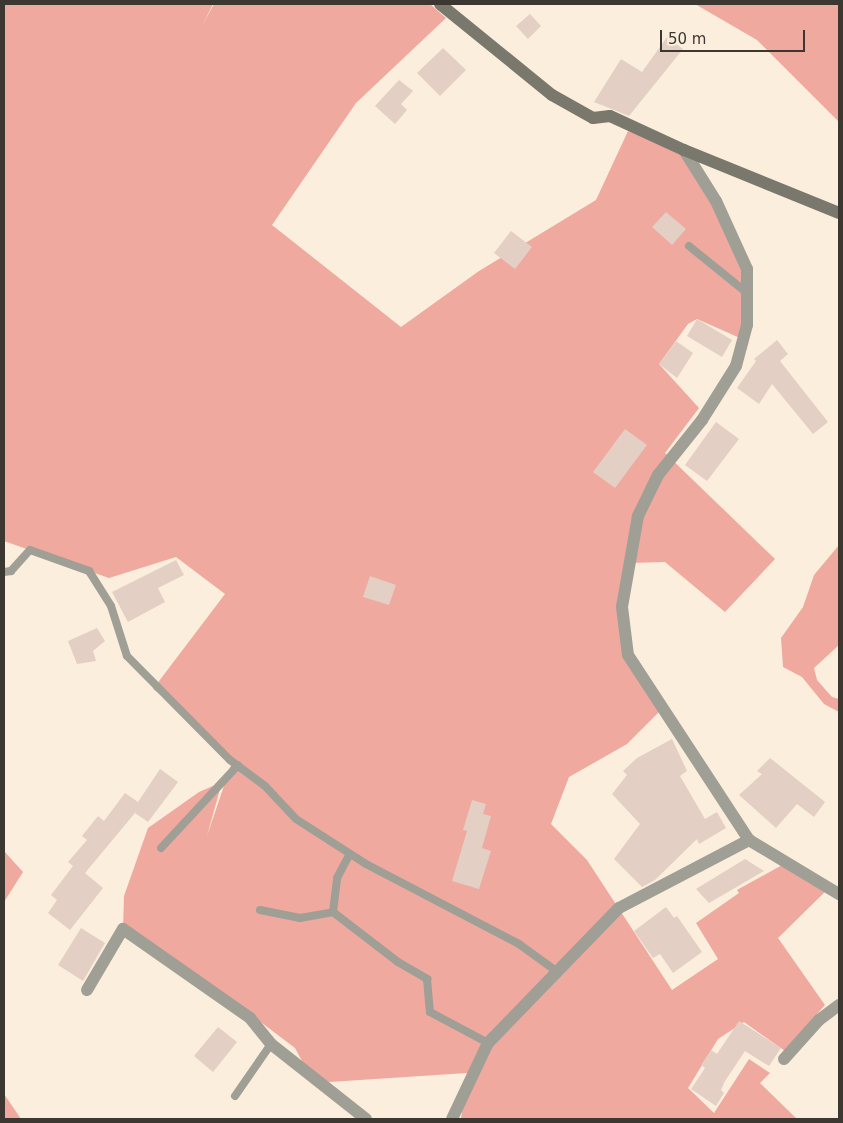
<!DOCTYPE html>
<html>
<head>
<meta charset="utf-8">
<style>
  body { margin:0 }
  #map { position:relative; width:843px; height:1123px; overflow:hidden; background:#fbeedd; font-family:"DejaVu Sans",sans-serif }
  div>[style] { position:absolute }
  .green>* { inset:0; background:#efa99f }
  .building>* { inset:0; background:#e3cfc4 }
  .lane>* { height:8px; margin:-4px; padding:0 4px; transform-origin:4px; border-radius:4px; background:#a09f96 }
  .street>* { height:12px; margin:-6px; padding:0 6px; transform-origin:6px; border-radius:6px; background:#a09f96 }
  .secondary>* { height:12px; margin:-6px; padding:0 6px; transform-origin:6px; border-radius:6px; background:#7a786c }
  span { translate:-50% -50%; white-space:nowrap; text-align:center; line-height:1.15; -webkit-text-stroke:4.5px #fbeedd; paint-order:stroke }
  .frame { position:absolute; inset:0; border:5px solid #3c3731; pointer-events:none }
  .scale { position:absolute; left:660px; top:30px; width:145px; height:22px; box-sizing:border-box; border:2px solid #3c3731; border-top:0; padding-left:6px; font-size:15px; line-height:18px; white-space:nowrap; color:#3c3731; -webkit-text-stroke:4px #fbeedd; paint-order:stroke }
</style>
</head>
<body>
<div id="map">
  <div class="green">
    <div style="clip-path:polygon(4px 4px,213px 4px,202px 26px,214px 4px,430px 4px,446px 18px,356px 103px,272px 225px,401px 327px,479px 271px,596px 200px,628px 131px,684px 150px,747px 269px,740px 338px,697px 319px,688px 324px,659px 364px,699px 408px,665px 453px,775px 559px,725px 612px,665px 562px,630px 563px,620px 603px,627px 657px,660px 711px,627px 744px,569px 777px,551px 824px,587px 860px,672px 990px,718px 959px,696px 923px,739px 893px,737px 890px,784px 864px,830px 887px,778px 938px,825px 1005px,785px 1051px,744px 1022px,718px 1039px,688px 1088px,714px 1113px,749px 1059px,770px 1073px,760px 1083px,797px 1119px,461px 1119px,467px 1073px,329px 1082px,309px 1074px,295px 1048px,262px 1023px,158px 949px,123px 929px,124px 896px,148px 828px,199px 792px,222px 782px,207px 836px,232px 762px,188px 715px,153px 689px,225px 594px,176px 557px,109px 578px,4px 541px)"></div>
    <div style="clip-path:polygon(695px 4px,839px 4px,839px 122px,757px 40px)"></div>
    <div style="clip-path:polygon(839px 545px,839px 645px,814px 668px,817px 680px,832px 697px,839px 699px,839px 712px,824px 704px,802px 677px,783px 667px,781px 638px,803px 607px,814px 575px)"></div>
    <div style="clip-path:polygon(4px 851px,23px 872px,4px 902px)"></div>
    <div style="clip-path:polygon(4px 1094px,21px 1119px,4px 1119px)"></div>
  </div>
  <div class="building">
    <div style="clip-path:polygon(530px 14px,541px 26px,528px 39px,516px 26px)"></div>
    <div style="clip-path:polygon(667px 37px,683px 49px,629px 116px,594px 102px,621px 59px,642px 72px)"></div>
    <div style="clip-path:polygon(443px 48px,466px 70px,440px 96px,417px 73px)"></div>
    <div style="clip-path:polygon(399px 80px,413px 91px,401px 104px,407px 110px,395px 124px,375px 106px)"></div>
    <div style="clip-path:polygon(666px 212px,686px 229px,672px 245px,652px 227px)"></div>
    <div style="clip-path:polygon(511px 231px,532px 247px,515px 269px,494px 253px)"></div>
    <div style="clip-path:polygon(697px 319px,732px 340px,722px 357px,687px 336px)"></div>
    <div style="clip-path:polygon(777px 340px,788px 354px,780px 361px,828px 422px,813px 434px,772px 384px,759px 404px,737px 388px,756px 361px,754px 359px)"></div>
    <div style="clip-path:polygon(676px 341px,693px 353px,677px 378px,659px 364px)"></div>
    <div style="clip-path:polygon(716px 422px,739px 439px,707px 481px,685px 465px)"></div>
    <div style="clip-path:polygon(625px 429px,647px 445px,615px 488px,593px 472px)"></div>
    <div style="clip-path:polygon(176px 560px,184px 575px,158px 588px,165px 602px,128px 622px,112px 592px)"></div>
    <div style="clip-path:polygon(370px 576px,396px 585px,389px 605px,363px 597px)"></div>
    <div style="clip-path:polygon(97px 628px,105px 641px,93px 651px,96px 661px,77px 664px,68px 641px)"></div>
    <div style="clip-path:polygon(672px 739px,687px 771px,680px 776px,705px 819px,717px 812px,726px 828px,699px 844px,697px 839px,655px 880px,642px 887px,614px 859px,640px 824px,612px 794px,627px 775px,623px 771px,637px 758px)"></div>
    <div style="clip-path:polygon(770px 758px,825px 802px,814px 817px,797px 804px,776px 828px,739px 795px,762px 774px,757px 771px)"></div>
    <div style="clip-path:polygon(160px 769px,178px 782px,148px 822px,135px 813px,85px 873px,103px 888px,70px 930px,48px 913px,57px 900px,51px 895px,73px 866px,68px 862px,87px 840px,82px 836px,98px 816px,104px 821px,125px 793px,138px 802px)"></div>
    <div style="clip-path:polygon(472px 800px,486px 804px,483px 814px,491px 816px,482px 848px,491px 851px,479px 889px,452px 881px,467px 831px,463px 830px)"></div>
    <div style="clip-path:polygon(745px 859px,764px 871px,709px 903px,696px 889px)"></div>
    <div style="clip-path:polygon(666px 907px,674px 918px,677px 916px,702px 952px,673px 973px,660px 954px,653px 958px,634px 931px)"></div>
    <div style="clip-path:polygon(81px 928px,105px 943px,83px 981px,58px 965px)"></div>
    <div style="clip-path:polygon(739px 1021px,781px 1048px,769px 1066px,745px 1051px,725px 1081px,721px 1090px,724px 1093px,716px 1106px,691px 1089px,705px 1068px,701px 1065px,711px 1050px,717px 1054px)"></div>
    <div style="clip-path:polygon(218px 1027px,237px 1042px,213px 1072px,194px 1056px)"></div>
  </div>
  <div class="lane">
    <div style="left:689px;top:246px;width:75px;rotate:39deg"></div>
    <div style="left:4px;top:572px;width:7px;rotate:-8deg"></div>
    <div style="left:11px;top:571px;width:28px;rotate:-48deg"></div>
    <div style="left:30px;top:550px;width:63px;rotate:19.6deg"></div>
    <div style="left:89px;top:571px;width:41px;rotate:57.8deg"></div>
    <div style="left:111px;top:606px;width:52px;rotate:72.3deg"></div>
    <div style="left:127px;top:656px;width:146px;rotate:45.3deg"></div>
    <div style="left:230px;top:760px;width:44px;rotate:36.6deg"></div>
    <div style="left:265px;top:786px;width:45px;rotate:46.8deg"></div>
    <div style="left:296px;top:819px;width:83px;rotate:32.7deg"></div>
    <div style="left:366px;top:864px;width:173px;rotate:27.6deg"></div>
    <div style="left:519px;top:944px;width:46px;rotate:36.1deg"></div>
    <div style="left:161px;top:848px;width:113px;rotate:-47.1deg"></div>
    <div style="left:260px;top:910px;width:41px;rotate:11.3deg"></div>
    <div style="left:300px;top:918px;width:34px;rotate:-10deg"></div>
    <div style="left:333px;top:912px;width:34px;rotate:-83deg"></div>
    <div style="left:337px;top:878px;width:27px;rotate:-62deg"></div>
    <div style="left:333px;top:912px;width:82px;rotate:37.6deg"></div>
    <div style="left:398px;top:962px;width:34px;rotate:30deg"></div>
    <div style="left:427px;top:979px;width:33px;rotate:85deg"></div>
    <div style="left:430px;top:1012px;width:66px;rotate:28.1deg"></div>
    <div style="left:235px;top:1096px;width:63px;rotate:-55.3deg"></div>
  </div>
  <div class="street">
    <div style="left:684px;top:150px;width:60px;rotate:57.9deg"></div>
    <div style="left:716px;top:201px;width:75px;rotate:65.5deg"></div>
    <div style="left:747px;top:269px;width:56px;rotate:90deg"></div>
    <div style="left:747px;top:325px;width:42px;rotate:105deg"></div>
    <div style="left:736px;top:366px;width:64px;rotate:122.2deg"></div>
    <div style="left:702px;top:420px;width:70px;rotate:128.7deg"></div>
    <div style="left:658px;top:475px;width:46px;rotate:116deg"></div>
    <div style="left:638px;top:516px;width:92px;rotate:100deg"></div>
    <div style="left:622px;top:607px;width:48px;rotate:82.9deg"></div>
    <div style="left:628px;top:655px;width:221px;rotate:56.8deg"></div>
    <div style="left:749px;top:840px;width:105px;rotate:31deg"></div>
    <div style="left:87px;top:990px;width:71px;rotate:-59.5deg"></div>
    <div style="left:123px;top:929px;width:155px;rotate:35deg"></div>
    <div style="left:250px;top:1018px;width:33px;rotate:51deg"></div>
    <div style="left:271px;top:1044px;width:121px;rotate:38.3deg"></div>
    <div style="left:784px;top:1059px;width:52px;rotate:-48.1deg"></div>
    <div style="left:819px;top:1020px;width:25px;rotate:-37deg"></div>
    <div style="left:452px;top:1119px;width:84px;rotate:-64.7deg"></div>
    <div style="left:488px;top:1043px;width:188px;rotate:-45.9deg"></div>
    <div style="left:619px;top:908px;width:147px;rotate:-27.6deg"></div>
  </div>
  <div class="secondary">
    <div style="left:440px;top:4px;width:144px;rotate:39.1deg"></div>
    <div style="left:552px;top:95px;width:47px;rotate:29.3deg"></div>
    <div style="left:593px;top:118px;width:17px;rotate:-7deg"></div>
    <div style="left:610px;top:116px;width:81px;rotate:24.7deg"></div>
    <div style="left:684px;top:150px;width:167px;rotate:22.1deg"></div>
  </div>
  <div class="frame"></div>
  <div class="scale">50 m</div>
</div>
</body>
</html>
